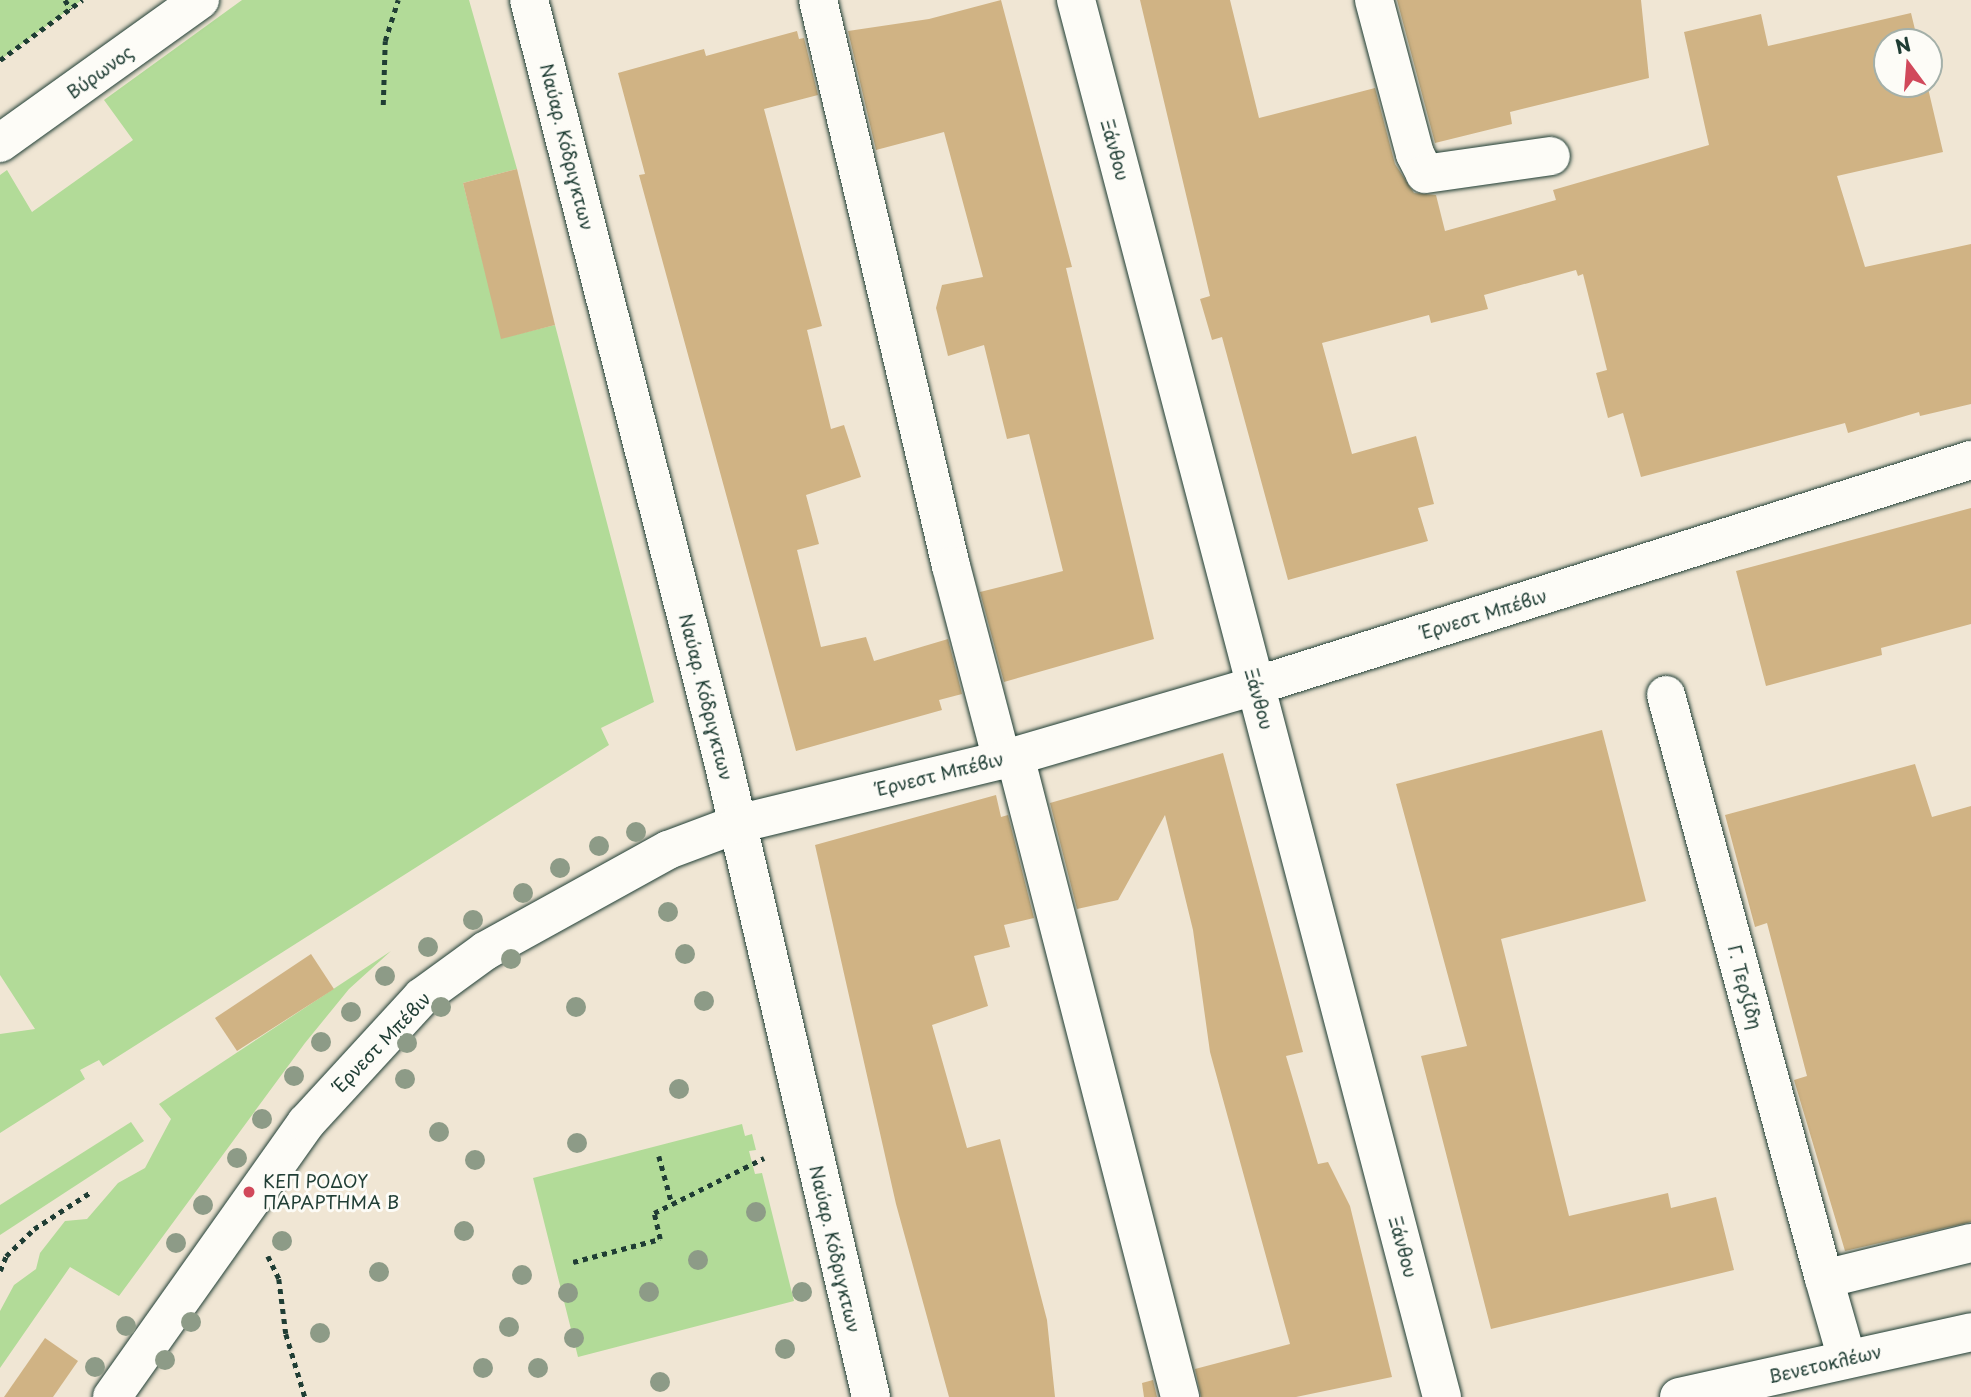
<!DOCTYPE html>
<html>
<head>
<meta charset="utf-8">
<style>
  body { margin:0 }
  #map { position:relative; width:1971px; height:1397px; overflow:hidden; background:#f0e6d4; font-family:"Playpen Sans",sans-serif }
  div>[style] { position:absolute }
  .green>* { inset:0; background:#b2db98 }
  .building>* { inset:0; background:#d0b384 }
  .path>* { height:4.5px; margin-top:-2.25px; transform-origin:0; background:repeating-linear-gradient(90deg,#1f3d34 0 5px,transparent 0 10px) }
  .roads { filter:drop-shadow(0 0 2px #1f3d34) drop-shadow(0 0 2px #1f3d34) }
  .minor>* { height:38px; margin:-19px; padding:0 19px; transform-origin:19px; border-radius:19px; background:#fdfcf7 }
  .trees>* { width:20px; height:20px; margin:-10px; border-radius:50%; background:#8d9b87 }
  .dots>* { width:19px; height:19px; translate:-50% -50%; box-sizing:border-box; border:4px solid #fdfcf7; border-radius:50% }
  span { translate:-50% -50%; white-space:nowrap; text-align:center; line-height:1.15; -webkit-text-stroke:6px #fdfcf7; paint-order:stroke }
  .street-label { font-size:18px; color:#1f3d34 }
  .poi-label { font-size:18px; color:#1f3d34 }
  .left { translate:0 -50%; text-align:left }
  .north { position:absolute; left:1873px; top:28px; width:70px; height:70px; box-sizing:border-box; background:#fdfcf7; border:2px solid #a4b0a9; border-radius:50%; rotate:344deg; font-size:19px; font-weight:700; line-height:28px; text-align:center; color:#1f3d34 }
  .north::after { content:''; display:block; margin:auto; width:24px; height:32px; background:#d1495b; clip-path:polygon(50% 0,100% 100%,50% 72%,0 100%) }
</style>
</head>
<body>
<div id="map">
  <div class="green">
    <div style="clip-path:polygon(0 0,82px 0,0 60px)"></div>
    <div style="clip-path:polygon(242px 0,469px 0,517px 169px,463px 183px,502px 338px,555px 325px,654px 702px,601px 728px,609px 745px,103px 1066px,99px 1060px,80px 1070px,85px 1079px,0 1133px,0 1034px,35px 1029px,0 975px,0 175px,7px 170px,32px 212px,133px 140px,104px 100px)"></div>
    <div style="clip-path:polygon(391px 951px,349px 989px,305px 1043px,119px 1296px,70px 1267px,0 1368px,0 1311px,14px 1285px,36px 1269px,40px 1253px,65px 1221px,87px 1219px,118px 1183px,145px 1168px,171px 1119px,159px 1104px)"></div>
    <div style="clip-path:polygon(131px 1122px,144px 1141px,0 1235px,0 1205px)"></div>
    <div style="clip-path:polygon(742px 1124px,745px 1136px,752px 1134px,756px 1150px,749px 1151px,755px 1174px,762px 1173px,794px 1301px,578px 1357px,533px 1178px)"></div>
  </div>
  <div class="building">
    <div style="clip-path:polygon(1001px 0,1072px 267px,1066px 268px,1154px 639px,1004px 682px,980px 592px,1063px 571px,1029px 434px,1007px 439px,984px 345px,948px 356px,936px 308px,942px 285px,983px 277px,944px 132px,876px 150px,848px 31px,929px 19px)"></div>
    <div style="clip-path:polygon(1140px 0,1230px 0,1259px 118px,1375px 88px,1395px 164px,1414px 193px,1436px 195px,1445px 231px,1556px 200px,1553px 190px,1709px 145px,1684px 32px,1761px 14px,1768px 46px,1911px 13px,1918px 42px,1887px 42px,1887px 84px,1927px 84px,1943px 152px,1837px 176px,1865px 267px,1971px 244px,1971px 404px,1920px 416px,1919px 412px,1848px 433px,1845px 423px,1641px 477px,1623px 413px,1608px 418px,1596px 373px,1607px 370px,1583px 274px,1578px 276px,1576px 270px,1484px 295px,1488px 309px,1431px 323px,1429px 315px,1322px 343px,1352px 454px,1416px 436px,1434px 504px,1418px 508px,1428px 541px,1288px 580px,1222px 337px,1212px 340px,1200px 299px,1210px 296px)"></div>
    <div style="clip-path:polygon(1397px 0,1641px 0,1649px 78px,1510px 112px,1512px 124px,1435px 143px)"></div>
    <div style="clip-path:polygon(797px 31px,799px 39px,804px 38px,818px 95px,764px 109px,822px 326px,807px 330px,831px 429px,844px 425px,861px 477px,806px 495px,819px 544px,797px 550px,821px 647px,866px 637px,874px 661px,948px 639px,962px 694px,939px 700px,942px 710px,796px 751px,639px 175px,645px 174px,618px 73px,704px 49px,706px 56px)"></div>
    <div style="clip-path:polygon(517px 169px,555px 325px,501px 339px,463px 183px)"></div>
    <div style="clip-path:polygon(1971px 508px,1971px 624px,1881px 648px,1882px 655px,1766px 686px,1736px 571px)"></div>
    <div style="clip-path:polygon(1602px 730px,1646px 901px,1501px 939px,1569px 1216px,1668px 1193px,1671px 1208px,1716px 1197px,1734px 1270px,1491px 1329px,1421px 1056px,1467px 1046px,1396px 784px)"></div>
    <div style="clip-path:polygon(1223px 753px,1303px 1052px,1286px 1056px,1318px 1164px,1328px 1162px,1350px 1206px,1392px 1377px,1296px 1397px,1201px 1397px,1195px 1369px,1290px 1344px,1210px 1052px,1193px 930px,1165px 815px,1118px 900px,1077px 909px,1050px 803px)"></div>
    <div style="clip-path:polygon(1915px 764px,1932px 817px,1971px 806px,1971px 1222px,1845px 1251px,1794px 1080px,1807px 1076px,1767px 923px,1755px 927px,1725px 815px)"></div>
    <div style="clip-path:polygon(996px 795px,1001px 817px,1008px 815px,1034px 918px,1004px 925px,1010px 947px,974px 956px,988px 1006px,932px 1025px,967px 1148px,1000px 1139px,1047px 1320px,1055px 1397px,949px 1397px,896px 1204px,815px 845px)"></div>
    <div style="clip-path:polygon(311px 954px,334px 989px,237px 1051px,215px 1018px)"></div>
    <div style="clip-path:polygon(45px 1338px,78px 1361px,53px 1397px,4px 1397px)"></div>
    <div style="clip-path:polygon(1153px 1380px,1157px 1397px,1144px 1397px,1142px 1383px)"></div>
  </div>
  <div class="path">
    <div style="left:65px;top:0;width:11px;rotate:56deg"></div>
    <div style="left:0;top:60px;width:102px;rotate:-36.2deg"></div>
    <div style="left:383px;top:105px;width:64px;rotate:-88.2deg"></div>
    <div style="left:385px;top:41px;width:43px;rotate:-72.4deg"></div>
    <div style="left:659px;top:1156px;width:50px;rotate:74.8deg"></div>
    <div style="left:268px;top:1256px;width:25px;rotate:64deg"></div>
    <div style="left:279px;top:1279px;width:55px;rotate:82.7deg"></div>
    <div style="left:286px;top:1334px;width:66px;rotate:73.2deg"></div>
    <div style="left:573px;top:1262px;width:90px;rotate:-14.8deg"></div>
    <div style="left:660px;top:1239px;width:27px;rotate:-103deg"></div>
    <div style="left:654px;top:1213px;width:123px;rotate:-26.6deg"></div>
    <div style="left:0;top:1271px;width:16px;rotate:-68deg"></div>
    <div style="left:6px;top:1256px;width:39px;rotate:-44deg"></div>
    <div style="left:34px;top:1229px;width:68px;rotate:-33deg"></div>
  </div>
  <div class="roads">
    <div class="minor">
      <div style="left:529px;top:0;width:781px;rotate:75.7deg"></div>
      <div style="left:722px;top:757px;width:657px;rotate:76.89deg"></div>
      <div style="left:818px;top:0;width:581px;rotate:76.78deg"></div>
      <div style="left:951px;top:566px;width:201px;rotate:75.3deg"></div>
      <div style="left:1076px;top:0;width:1444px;rotate:75.32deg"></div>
      <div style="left:1374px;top:0;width:159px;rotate:75.1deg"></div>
      <div style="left:1415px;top:154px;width:22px;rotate:63deg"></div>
      <div style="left:1425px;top:174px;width:127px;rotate:-8.1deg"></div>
      <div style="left:0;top:143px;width:246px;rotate:-35.6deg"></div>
      <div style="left:1666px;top:695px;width:605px;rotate:74.86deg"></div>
      <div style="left:1015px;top:756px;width:662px;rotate:75.56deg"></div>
      <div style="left:1847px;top:1359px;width:83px;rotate:-106deg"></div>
      <div style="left:1824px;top:1279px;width:151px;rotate:-13.8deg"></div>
      <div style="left:112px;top:1397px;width:336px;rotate:-54.7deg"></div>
      <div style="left:306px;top:1123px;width:171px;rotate:-47.4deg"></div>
      <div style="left:422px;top:997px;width:78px;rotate:-36.1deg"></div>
      <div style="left:485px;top:951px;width:209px;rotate:-28.9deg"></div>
      <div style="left:668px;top:850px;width:74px;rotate:-20.6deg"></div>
      <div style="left:737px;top:824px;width:273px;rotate:-13.6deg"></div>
      <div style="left:1002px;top:760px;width:264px;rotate:-16.3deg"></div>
      <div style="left:1255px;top:686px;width:751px;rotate:-17.52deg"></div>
      <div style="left:1679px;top:1397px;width:299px;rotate:-12.5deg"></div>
    </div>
  </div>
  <div class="trees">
    <div style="left:636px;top:832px"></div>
    <div style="left:599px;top:846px"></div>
    <div style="left:560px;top:868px"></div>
    <div style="left:523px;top:893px"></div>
    <div style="left:668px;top:912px"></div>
    <div style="left:473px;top:920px"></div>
    <div style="left:428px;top:947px"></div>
    <div style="left:685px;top:954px"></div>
    <div style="left:511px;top:959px"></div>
    <div style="left:385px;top:976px"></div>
    <div style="left:704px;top:1001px"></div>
    <div style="left:441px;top:1007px"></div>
    <div style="left:576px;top:1007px"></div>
    <div style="left:351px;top:1012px"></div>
    <div style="left:321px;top:1042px"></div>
    <div style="left:407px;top:1043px"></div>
    <div style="left:294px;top:1076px"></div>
    <div style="left:405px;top:1079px"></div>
    <div style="left:679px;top:1089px"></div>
    <div style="left:262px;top:1119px"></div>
    <div style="left:439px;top:1132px"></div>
    <div style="left:577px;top:1143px"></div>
    <div style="left:237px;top:1158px"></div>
    <div style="left:475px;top:1160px"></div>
    <div style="left:203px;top:1205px"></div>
    <div style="left:756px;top:1212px"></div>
    <div style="left:464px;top:1231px"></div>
    <div style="left:282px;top:1241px"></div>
    <div style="left:176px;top:1243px"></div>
    <div style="left:698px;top:1260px"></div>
    <div style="left:379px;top:1272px"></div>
    <div style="left:522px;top:1275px"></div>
    <div style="left:649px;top:1292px"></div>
    <div style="left:802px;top:1292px"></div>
    <div style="left:568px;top:1293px"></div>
    <div style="left:191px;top:1322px"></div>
    <div style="left:126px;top:1326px"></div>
    <div style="left:509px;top:1327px"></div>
    <div style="left:320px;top:1333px"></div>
    <div style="left:574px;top:1338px"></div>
    <div style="left:785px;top:1349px"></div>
    <div style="left:165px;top:1360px"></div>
    <div style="left:95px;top:1367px"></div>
    <div style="left:483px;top:1368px"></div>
    <div style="left:538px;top:1368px"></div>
    <div style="left:660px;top:1382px"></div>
  </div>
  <div class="dots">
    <div style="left:249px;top:1192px;background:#d1495b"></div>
  </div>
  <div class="street-label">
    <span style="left:100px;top:72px;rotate:-36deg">Βύρωνος</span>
    <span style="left:567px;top:147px;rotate:76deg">Ναύαρ. Κόδριγκτων</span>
    <span style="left:1115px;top:150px;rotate:75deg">Ξάνθου</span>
    <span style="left:1484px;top:614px;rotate:-17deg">Έρνεστ Μπέβιν</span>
    <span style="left:706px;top:697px;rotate:76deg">Ναύαρ. Κόδριγκτων</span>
    <span style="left:1259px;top:699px;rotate:75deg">Ξάνθου</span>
    <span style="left:940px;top:774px;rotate:-14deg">Έρνεστ Μπέβιν</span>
    <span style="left:1745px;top:987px;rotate:75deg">Γ. Τερζίδη</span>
    <span style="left:382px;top:1042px;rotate:-46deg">Έρνεστ Μπέβιν</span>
    <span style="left:1403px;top:1247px;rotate:75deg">Ξάνθου</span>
    <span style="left:835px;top:1249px;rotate:77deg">Ναύαρ. Κόδριγκτων</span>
    <span style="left:1825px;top:1364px;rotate:-13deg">Βενετοκλέων</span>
  </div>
  <div class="poi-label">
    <span class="left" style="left:263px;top:1192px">ΚΕΠ ΡΟΔΟΥ<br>ΠΑΡΑΡΤΗΜΑ Β</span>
  </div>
  <div class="north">N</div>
</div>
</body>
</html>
